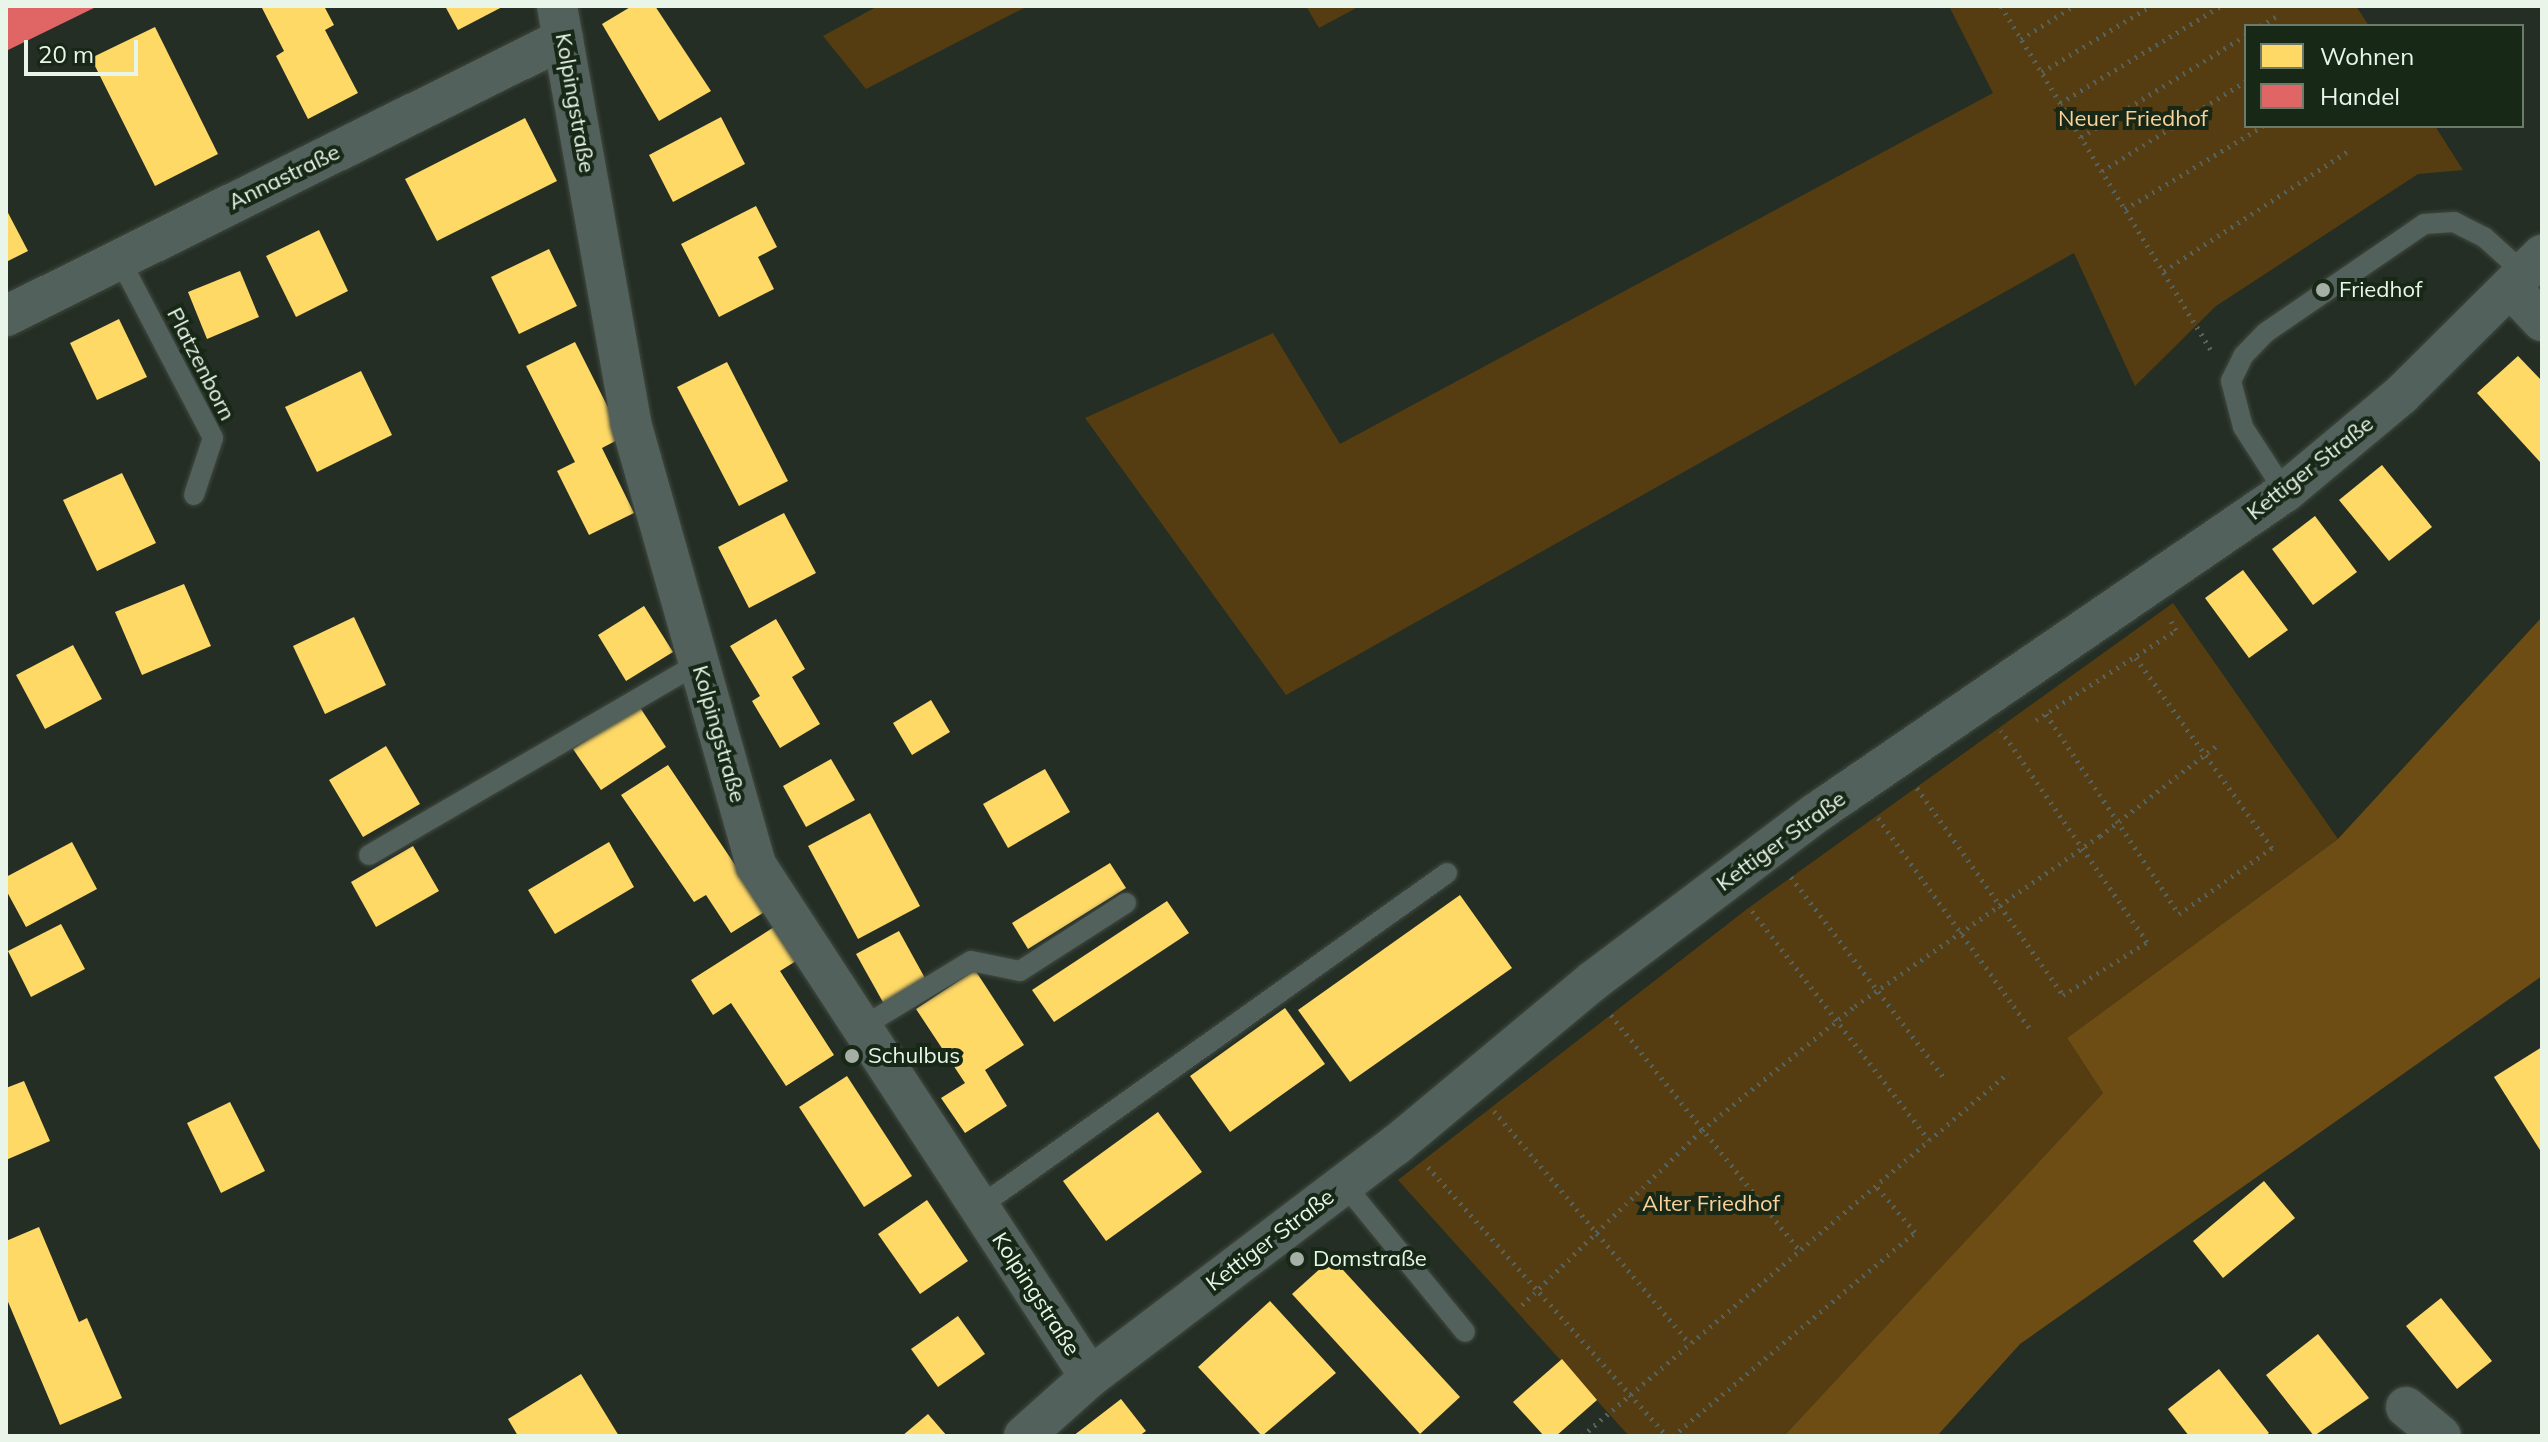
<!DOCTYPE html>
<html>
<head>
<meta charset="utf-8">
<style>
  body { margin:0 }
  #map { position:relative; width:2548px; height:1442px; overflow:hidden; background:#242e24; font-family:Mulish,sans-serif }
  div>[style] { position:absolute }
  .green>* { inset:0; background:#553d11 }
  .forest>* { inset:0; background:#6d4d14 }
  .homes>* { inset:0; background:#ffd966 }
  .shops>* { inset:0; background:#e06666 }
  .path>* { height:5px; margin-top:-2.5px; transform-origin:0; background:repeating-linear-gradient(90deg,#56625c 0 2px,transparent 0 8px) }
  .roads { filter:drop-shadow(0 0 2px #414941) drop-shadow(0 0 2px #414941) }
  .lane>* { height:20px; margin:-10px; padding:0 10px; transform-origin:10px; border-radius:10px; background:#53615c }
  .street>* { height:40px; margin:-20px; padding:0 20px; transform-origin:20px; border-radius:20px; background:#53615c }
  .dots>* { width:22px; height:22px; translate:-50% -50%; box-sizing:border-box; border:4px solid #172817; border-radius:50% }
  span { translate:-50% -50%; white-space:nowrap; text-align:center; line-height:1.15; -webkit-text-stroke:8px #172817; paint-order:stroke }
  .street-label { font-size:22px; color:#eaf5ea }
  .park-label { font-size:22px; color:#fcd29a }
  .poi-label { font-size:22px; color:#eaf5ea }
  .left { translate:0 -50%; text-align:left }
  .frame { position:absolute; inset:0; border:8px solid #eaf5ea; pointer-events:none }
  .legend { position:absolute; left:2244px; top:24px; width:280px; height:104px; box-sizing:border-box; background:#172817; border:2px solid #6b7a6b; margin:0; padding:10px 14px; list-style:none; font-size:24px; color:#eaf5ea }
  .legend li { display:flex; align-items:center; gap:16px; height:40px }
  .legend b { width:40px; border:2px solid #6b7a6b }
  .scale { position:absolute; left:24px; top:40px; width:114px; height:36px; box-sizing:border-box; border:4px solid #eaf5ea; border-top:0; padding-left:10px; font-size:24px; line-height:28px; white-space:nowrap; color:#eaf5ea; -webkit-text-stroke:6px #172817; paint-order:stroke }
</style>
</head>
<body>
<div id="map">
  <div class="green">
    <div style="clip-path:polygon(878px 6px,1028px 6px,866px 89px,823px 36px)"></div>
    <div style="clip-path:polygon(1306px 6px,1360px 6px,1319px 28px)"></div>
    <div style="clip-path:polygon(1949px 6px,2356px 6px,2369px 26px,2246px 26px,2246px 126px,2435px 126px,2463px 170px,2418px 174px,2216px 306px,2135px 386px,2074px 253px,1286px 695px,1085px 418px,1273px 333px,1340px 444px,1993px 93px)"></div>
    <div style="clip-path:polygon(2173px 603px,2338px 839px,2067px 1038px,2103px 1093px,1784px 1436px,1629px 1436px,1398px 1180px,1747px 909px)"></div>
  </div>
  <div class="forest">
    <div style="clip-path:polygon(2542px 617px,2542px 976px,2020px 1344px,1937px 1436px,1784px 1436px,2103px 1093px,2067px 1038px,2338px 839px)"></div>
  </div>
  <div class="homes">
    <div style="clip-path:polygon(261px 6px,324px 6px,334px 25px,325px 30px,358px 93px,308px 119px,276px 56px,284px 51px)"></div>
    <div style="clip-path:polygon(445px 6px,504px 6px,458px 30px)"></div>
    <div style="clip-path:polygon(632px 6px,655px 6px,711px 91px,659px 121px,602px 24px)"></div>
    <div style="clip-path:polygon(155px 27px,218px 154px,155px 186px,91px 58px)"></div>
    <div style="clip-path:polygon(721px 117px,745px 164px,673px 202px,649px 155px)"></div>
    <div style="clip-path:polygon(525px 118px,557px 181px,437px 241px,405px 179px)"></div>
    <div style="clip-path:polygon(756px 206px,777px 247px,758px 257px,774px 289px,719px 317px,681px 244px)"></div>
    <div style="clip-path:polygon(6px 209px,28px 251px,6px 262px)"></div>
    <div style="clip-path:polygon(319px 230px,348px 291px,296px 317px,266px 256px)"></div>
    <div style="clip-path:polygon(549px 249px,577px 306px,519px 334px,491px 277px)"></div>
    <div style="clip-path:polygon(240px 271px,259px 317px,207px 339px,188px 292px)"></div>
    <div style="clip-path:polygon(119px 319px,147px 377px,97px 400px,70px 343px)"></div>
    <div style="clip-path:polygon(575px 342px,623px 437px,602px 448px,634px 513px,589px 535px,557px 471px,575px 462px,526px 366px)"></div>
    <div style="clip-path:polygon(2518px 356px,2542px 381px,2540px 462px,2477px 393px)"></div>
    <div style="clip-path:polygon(727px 362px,788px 481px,739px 506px,677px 387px)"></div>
    <div style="clip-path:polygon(361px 371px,392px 435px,317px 472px,285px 407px)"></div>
    <div style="clip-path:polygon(2382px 465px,2432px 527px,2389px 561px,2339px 500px)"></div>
    <div style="clip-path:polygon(122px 473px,156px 543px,97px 571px,63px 500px)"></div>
    <div style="clip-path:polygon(784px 513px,816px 573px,749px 608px,718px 547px)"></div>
    <div style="clip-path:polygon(2315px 516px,2357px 572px,2313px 605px,2272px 549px)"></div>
    <div style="clip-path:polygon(2243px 570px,2288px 630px,2249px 658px,2205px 598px)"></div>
    <div style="clip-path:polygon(184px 584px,211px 646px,142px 675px,115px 612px)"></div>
    <div style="clip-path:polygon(644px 606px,673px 652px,626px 681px,598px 635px)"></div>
    <div style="clip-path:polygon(354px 617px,386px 685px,325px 714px,293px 646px)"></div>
    <div style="clip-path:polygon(776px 619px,805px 669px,792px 677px,820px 724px,780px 748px,752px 701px,760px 696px,730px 646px)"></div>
    <div style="clip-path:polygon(73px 645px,102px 699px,45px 729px,16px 675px)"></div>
    <div style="clip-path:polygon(931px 700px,950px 732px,912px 755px,893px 723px)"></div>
    <div style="clip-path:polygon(639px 706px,666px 747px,601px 790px,573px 749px)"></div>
    <div style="clip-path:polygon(386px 746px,420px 804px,363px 837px,329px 780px)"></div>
    <div style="clip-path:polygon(831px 759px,855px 800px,806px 827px,783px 786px)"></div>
    <div style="clip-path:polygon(668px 765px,766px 911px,731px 933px,706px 895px,694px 902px,621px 795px)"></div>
    <div style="clip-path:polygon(1045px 769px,1070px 812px,1008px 848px,983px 804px)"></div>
    <div style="clip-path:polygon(870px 813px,920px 906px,858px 939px,808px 846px)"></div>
    <div style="clip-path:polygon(72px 842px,97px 889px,26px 927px,6px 890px,6px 877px)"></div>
    <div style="clip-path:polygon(609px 842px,634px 887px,555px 934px,528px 890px)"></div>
    <div style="clip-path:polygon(413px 846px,439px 891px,376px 927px,351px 882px)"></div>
    <div style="clip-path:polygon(1110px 863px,1126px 888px,1028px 949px,1012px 923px)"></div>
    <div style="clip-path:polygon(1460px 895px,1512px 968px,1350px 1082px,1298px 1010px)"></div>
    <div style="clip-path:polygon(1167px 901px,1189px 933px,1054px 1022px,1032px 990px)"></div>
    <div style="clip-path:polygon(61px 924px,85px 969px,31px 997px,8px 951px)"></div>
    <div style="clip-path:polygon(774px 927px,796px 961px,780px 971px,834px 1055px,786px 1086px,731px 1003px,713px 1015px,691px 980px)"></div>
    <div style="clip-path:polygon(899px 931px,926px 980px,884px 1004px,856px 954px)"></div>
    <div style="clip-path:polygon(975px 970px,1024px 1045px,985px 1070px,1007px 1106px,965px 1133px,941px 1098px,965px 1083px,916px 1009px)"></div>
    <div style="clip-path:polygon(1285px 1008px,1325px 1064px,1230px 1132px,1190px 1076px)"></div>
    <div style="clip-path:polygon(2542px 1047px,2542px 1149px,2540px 1150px,2494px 1077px)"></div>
    <div style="clip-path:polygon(847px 1076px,912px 1176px,864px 1207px,799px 1107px)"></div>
    <div style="clip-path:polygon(24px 1081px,50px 1141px,6px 1160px,6px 1088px)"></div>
    <div style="clip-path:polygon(230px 1102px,265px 1171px,221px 1193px,187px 1123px)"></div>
    <div style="clip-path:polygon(1158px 1112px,1202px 1172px,1106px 1241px,1063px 1181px)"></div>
    <div style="clip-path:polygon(2264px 1181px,2295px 1218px,2223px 1278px,2193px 1241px)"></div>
    <div style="clip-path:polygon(927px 1200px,968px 1261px,920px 1294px,878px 1234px)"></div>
    <div style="clip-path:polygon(39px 1227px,79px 1322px,87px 1318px,122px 1398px,60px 1425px,6px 1297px,6px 1241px)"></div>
    <div style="clip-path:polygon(1332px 1258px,1460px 1397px,1420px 1434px,1292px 1294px)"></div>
    <div style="clip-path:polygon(2441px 1298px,2492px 1361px,2457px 1389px,2406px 1326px)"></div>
    <div style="clip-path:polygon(1270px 1301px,1336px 1373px,1262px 1436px,1198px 1367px)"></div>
    <div style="clip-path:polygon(958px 1316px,985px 1354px,938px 1387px,911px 1349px)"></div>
    <div style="clip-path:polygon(2318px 1334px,2369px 1398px,2314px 1436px,2266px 1375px)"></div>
    <div style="clip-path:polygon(1562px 1359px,1597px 1400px,1556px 1436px,1544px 1436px,1513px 1402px)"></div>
    <div style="clip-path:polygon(2219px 1369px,2269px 1433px,2265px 1436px,2189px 1436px,2168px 1409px)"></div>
    <div style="clip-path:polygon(581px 1374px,619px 1436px,518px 1436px,508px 1419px)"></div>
    <div style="clip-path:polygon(1121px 1399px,1146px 1431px,1139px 1436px,1073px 1436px)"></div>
    <div style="clip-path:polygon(928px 1414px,947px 1436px,902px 1436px)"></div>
  </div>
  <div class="shops">
    <div style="clip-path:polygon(6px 6px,98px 6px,6px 51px)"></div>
  </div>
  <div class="path">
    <div style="left:2001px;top:6px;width:407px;rotate:58.6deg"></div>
    <div style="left:2260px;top:26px;width:21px;rotate:-31deg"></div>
    <div style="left:2021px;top:39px;width:62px;rotate:-31.9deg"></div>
    <div style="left:2042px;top:72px;width:127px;rotate:-31.4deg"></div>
    <div style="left:2060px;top:103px;width:188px;rotate:-31.1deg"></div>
    <div style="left:2081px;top:137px;width:194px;rotate:-31.7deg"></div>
    <div style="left:2102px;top:171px;width:170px;rotate:-32deg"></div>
    <div style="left:2125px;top:209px;width:161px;rotate:-31deg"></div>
    <div style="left:2164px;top:271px;width:220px;rotate:-33.1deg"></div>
    <div style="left:2046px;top:714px;width:240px;rotate:56.4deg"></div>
    <div style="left:2179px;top:914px;width:114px;rotate:-35.4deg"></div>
    <div style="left:2272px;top:848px;width:234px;rotate:-125.6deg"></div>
    <div style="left:2036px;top:720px;width:166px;rotate:-32.7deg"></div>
    <div style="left:2176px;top:630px;width:14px;rotate:-120deg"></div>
    <div style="left:1917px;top:788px;width:253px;rotate:54.8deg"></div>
    <div style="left:2063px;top:995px;width:99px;rotate:-32.2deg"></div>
    <div style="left:2147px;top:942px;width:257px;rotate:-124.6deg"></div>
    <div style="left:1878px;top:818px;width:261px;rotate:54.2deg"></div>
    <div style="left:1791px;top:877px;width:254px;rotate:52.7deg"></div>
    <div style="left:1752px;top:911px;width:289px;rotate:52.3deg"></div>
    <div style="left:1611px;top:1015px;width:302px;rotate:51.3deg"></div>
    <div style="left:1494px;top:1111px;width:304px;rotate:49.9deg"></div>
    <div style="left:1428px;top:1167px;width:360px;rotate:48.4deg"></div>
    <div style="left:1522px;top:1305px;width:251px;rotate:-44.2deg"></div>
    <div style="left:1702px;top:1130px;width:197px;rotate:-39deg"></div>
    <div style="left:1855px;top:1006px;width:298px;rotate:-34.8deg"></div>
    <div style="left:2100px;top:836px;width:147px;rotate:-37.8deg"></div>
    <div style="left:1582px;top:1436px;width:560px;rotate:-40.43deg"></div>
    <div style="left:1673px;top:1436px;width:317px;rotate:-40.1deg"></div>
    <div style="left:1915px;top:1232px;width:60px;rotate:-130.3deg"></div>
  </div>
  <div class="roads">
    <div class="lane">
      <div style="left:119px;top:258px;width:203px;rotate:62.4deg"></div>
      <div style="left:213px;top:438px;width:60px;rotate:108.4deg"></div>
      <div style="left:2285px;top:492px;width:77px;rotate:-122.9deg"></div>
      <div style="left:2243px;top:427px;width:48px;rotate:-104.6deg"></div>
      <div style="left:2231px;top:381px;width:28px;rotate:-64deg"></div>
      <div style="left:2243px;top:356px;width:32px;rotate:-46deg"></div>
      <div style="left:2265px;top:333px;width:193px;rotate:-34.4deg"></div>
      <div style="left:2424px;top:224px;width:30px;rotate:-4deg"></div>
      <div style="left:2454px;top:222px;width:34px;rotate:27deg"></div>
      <div style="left:2484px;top:237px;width:54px;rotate:42deg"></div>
      <div style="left:369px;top:855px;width:382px;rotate:-30.2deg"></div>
      <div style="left:862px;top:1027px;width:127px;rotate:-31.2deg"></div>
      <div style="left:971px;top:961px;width:50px;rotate:11.5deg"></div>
      <div style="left:1020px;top:971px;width:126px;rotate:-32.7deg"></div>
      <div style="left:1344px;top:1184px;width:191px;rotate:50.7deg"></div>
      <div style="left:979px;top:1207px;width:575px;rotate:-35.51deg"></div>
    </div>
    <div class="street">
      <div style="left:557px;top:6px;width:424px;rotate:79.9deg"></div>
      <div style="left:631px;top:423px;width:459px;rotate:74.2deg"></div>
      <div style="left:756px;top:865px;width:611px;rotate:56.88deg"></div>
      <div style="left:2510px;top:287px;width:47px;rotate:46.7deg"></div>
      <div style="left:6px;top:316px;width:622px;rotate:-26.44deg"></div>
      <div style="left:2406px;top:1407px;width:45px;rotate:39.6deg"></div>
      <div style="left:1024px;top:1436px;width:89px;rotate:-41.8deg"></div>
      <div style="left:1090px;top:1377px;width:384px;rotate:-37.2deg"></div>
      <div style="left:1396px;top:1145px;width:256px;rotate:-39.8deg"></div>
      <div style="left:1593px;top:981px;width:279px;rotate:-37deg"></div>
      <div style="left:1816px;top:813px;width:568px;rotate:-34.39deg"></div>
      <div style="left:2285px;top:492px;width:151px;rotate:-39.9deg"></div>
      <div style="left:2401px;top:395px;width:199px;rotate:-44.8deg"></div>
    </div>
  </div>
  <div class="dots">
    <div style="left:2323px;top:290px;background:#a5afa5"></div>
    <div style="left:852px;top:1056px;background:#a5afa5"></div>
    <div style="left:1297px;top:1259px;background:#a5afa5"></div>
  </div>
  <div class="street-label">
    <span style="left:575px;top:103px;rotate:80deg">Kolpingstraße</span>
    <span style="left:284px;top:177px;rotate:-26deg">Annastraße</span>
    <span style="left:201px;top:364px;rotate:63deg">Platzenborn</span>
    <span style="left:2310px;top:468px;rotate:-38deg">Kettiger Straße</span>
    <span style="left:719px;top:734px;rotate:74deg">Kolpingstraße</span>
    <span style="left:1781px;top:841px;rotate:-36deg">Kettiger Straße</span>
    <span style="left:1270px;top:1240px;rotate:-37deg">Kettiger Straße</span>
    <span style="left:1036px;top:1294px;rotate:57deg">Kolpingstraße</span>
  </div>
  <div class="park-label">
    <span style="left:2133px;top:119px">Neuer Friedhof</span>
    <span style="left:1711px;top:1204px">Alter Friedhof</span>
  </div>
  <div class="poi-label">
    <span class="left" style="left:2339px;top:290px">Friedhof</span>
    <span class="left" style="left:868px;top:1056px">Schulbus</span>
    <span class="left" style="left:1313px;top:1259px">Domstraße</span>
  </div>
  <div class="frame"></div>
  <ul class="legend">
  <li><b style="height:22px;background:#ffd966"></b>Wohnen</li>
  <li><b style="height:22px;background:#e06666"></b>Handel</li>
  </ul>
  <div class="scale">20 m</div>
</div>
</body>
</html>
